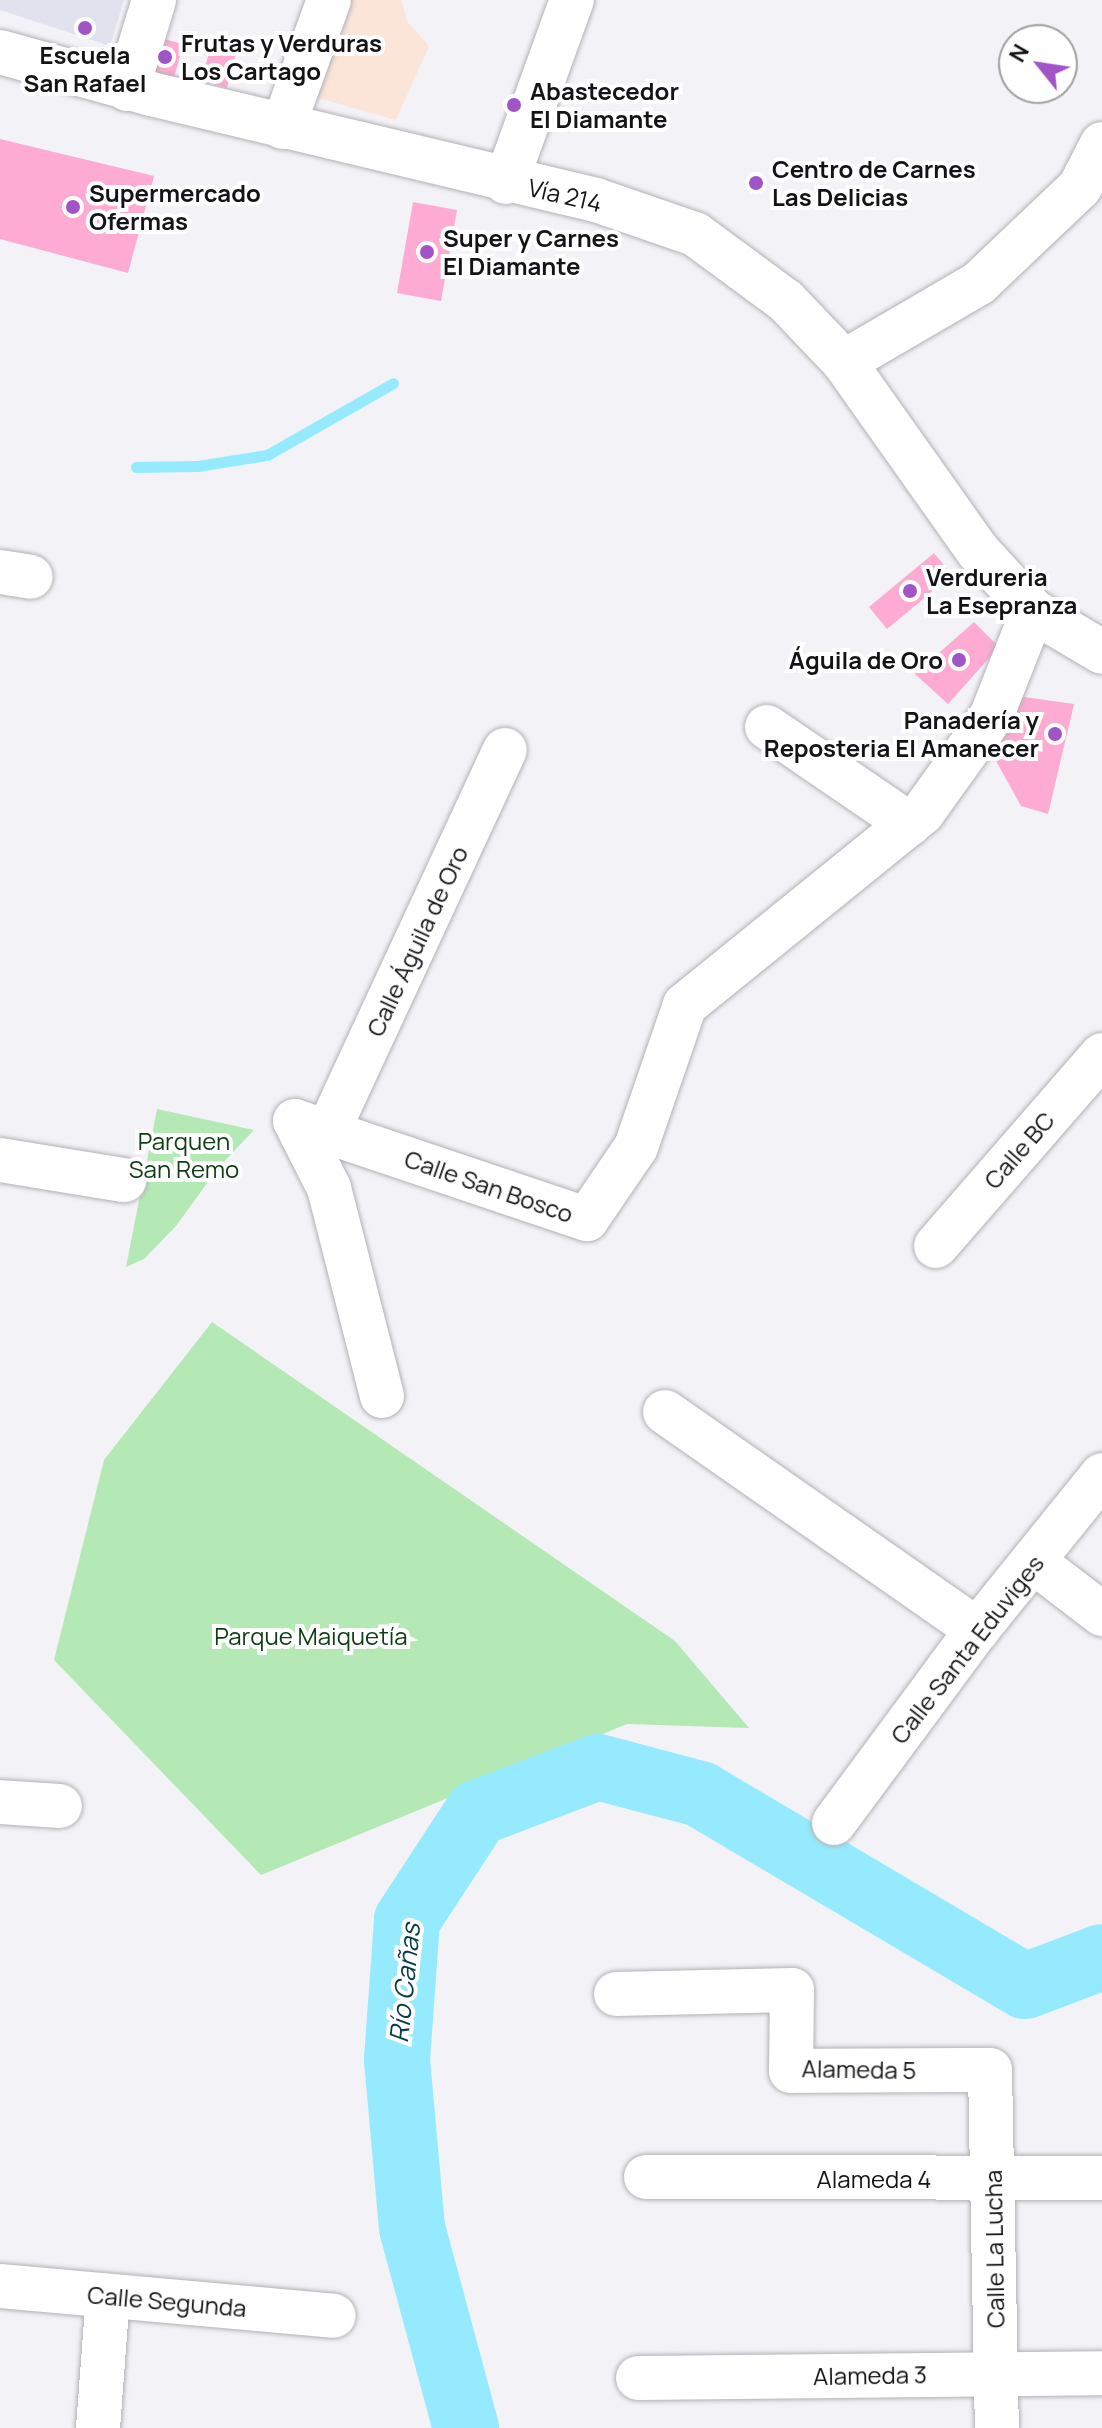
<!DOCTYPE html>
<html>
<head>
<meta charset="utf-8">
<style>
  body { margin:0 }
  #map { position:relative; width:1102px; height:2428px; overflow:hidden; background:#f2f2f7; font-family:Manrope,sans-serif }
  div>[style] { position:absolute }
  .commercial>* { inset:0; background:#fbe4d8 }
  .built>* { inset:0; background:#e2e2ee }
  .green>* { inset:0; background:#b4e8b5 }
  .stream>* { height:11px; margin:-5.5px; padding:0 5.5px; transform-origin:5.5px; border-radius:5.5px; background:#95ebfd }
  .river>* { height:66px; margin:-33px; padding:0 33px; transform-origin:33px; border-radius:33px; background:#95ebfd }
  .building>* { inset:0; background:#fdabd2 }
  .roads { filter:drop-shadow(0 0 2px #b2b2b6) drop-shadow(0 0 2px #b2b2b6) }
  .minor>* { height:44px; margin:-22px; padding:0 22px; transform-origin:22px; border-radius:22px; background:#fff }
  .major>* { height:44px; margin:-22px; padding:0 22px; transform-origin:22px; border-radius:22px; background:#fff }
  .dots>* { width:22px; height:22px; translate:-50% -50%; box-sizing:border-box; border:4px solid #fff; border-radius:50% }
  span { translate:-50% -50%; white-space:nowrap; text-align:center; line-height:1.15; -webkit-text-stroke:8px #fff; paint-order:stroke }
  .poi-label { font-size:24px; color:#141416; font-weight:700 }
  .left { translate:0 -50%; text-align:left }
  .right { translate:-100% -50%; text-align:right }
  .street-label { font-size:24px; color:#141416 }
  .park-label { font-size:24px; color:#0e3c14 }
  .water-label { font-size:26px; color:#053d46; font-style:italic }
  .north { position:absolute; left:998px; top:24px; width:80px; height:80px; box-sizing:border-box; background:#fff; border:2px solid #a1a1a2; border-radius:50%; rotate:300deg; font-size:22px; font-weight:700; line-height:32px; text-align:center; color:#141416 }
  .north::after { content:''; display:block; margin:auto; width:28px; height:36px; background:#a054c6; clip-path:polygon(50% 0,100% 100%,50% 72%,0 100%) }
</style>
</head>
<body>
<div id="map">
  <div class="commercial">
    <div style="clip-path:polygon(343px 0,401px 0,408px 23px,429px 46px,396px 120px,308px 95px)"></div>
  </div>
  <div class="built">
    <div style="clip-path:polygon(0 0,124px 0,110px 46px,0 10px)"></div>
  </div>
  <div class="green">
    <div style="clip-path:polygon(157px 1109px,254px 1130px,218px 1168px,176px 1226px,144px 1259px,126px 1267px)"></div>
    <div style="clip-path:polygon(212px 1322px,675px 1641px,749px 1728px,627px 1724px,261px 1875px,54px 1660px,104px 1460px)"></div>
  </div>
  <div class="stream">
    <div style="left:136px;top:467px;width:62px;rotate:-0.9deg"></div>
    <div style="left:198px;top:466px;width:70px;rotate:-9.1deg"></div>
    <div style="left:267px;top:455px;width:145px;rotate:-29.7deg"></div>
  </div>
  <div class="river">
    <div style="left:466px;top:2428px;width:207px;rotate:-105.1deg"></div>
    <div style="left:412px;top:2228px;width:169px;rotate:-95.1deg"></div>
    <div style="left:397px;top:2060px;width:140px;rotate:-85.9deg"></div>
    <div style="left:407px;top:1920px;width:128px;rotate:-56.8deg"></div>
    <div style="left:477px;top:1813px;width:129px;rotate:-20.8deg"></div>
    <div style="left:598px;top:1767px;width:106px;rotate:14.8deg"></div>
    <div style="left:700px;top:1794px;width:377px;rotate:30.6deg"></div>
    <div style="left:1025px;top:1986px;width:82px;rotate:-20.6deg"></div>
  </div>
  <div class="building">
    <div style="clip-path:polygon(156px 37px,183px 44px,174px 78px,147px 71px)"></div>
    <div style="clip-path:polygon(211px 46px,236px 53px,227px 88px,201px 81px)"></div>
    <div style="clip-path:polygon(0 139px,154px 176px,128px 273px,0 239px)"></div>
    <div style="clip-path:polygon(413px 202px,457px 210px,441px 301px,397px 293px)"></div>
    <div style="clip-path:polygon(934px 553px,952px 575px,887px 629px,869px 607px)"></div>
    <div style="clip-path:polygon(974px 622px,999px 647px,948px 704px,915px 674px)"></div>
    <div style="clip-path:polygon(1017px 696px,1074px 704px,1048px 814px,1021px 806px,996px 761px)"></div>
  </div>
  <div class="roads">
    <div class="minor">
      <div style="left:127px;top:89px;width:93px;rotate:-73.1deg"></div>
      <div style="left:283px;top:127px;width:135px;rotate:-70.1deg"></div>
      <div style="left:506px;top:182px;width:194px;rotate:-70.1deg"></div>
      <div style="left:844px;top:362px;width:156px;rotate:-30.3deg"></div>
      <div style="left:979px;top:283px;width:139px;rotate:-43.5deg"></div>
      <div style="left:1080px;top:187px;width:48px;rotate:-62.9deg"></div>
      <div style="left:0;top:572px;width:31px;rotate:9deg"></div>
      <div style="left:767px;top:727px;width:172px;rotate:34.3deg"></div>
      <div style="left:328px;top:1131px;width:420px;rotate:-65.1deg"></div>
      <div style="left:0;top:1160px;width:126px;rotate:9.2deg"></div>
      <div style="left:936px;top:1246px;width:253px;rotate:-49deg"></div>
      <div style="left:382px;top:1396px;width:215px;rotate:-104.3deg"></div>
      <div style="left:329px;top:1188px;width:75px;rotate:-116.9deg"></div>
      <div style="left:295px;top:1121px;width:308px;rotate:18.6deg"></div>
      <div style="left:587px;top:1219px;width:87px;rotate:-55.8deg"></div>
      <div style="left:636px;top:1147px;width:150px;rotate:-71deg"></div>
      <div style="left:685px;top:1005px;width:306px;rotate:-39deg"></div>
      <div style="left:923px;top:812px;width:117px;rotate:-54.4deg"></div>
      <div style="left:991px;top:717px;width:114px;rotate:-68.4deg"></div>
      <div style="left:665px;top:1412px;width:381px;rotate:34.9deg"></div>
      <div style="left:1034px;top:1562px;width:86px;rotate:37.4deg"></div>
      <div style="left:0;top:1802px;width:60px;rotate:3.8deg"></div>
      <div style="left:834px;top:1823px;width:240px;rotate:-53.5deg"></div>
      <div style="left:977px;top:1630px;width:199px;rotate:-51.1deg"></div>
      <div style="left:616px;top:1994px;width:176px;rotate:-1.3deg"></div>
      <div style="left:792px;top:1990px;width:81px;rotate:90.7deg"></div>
      <div style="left:791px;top:2071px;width:199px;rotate:-0.3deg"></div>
      <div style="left:990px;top:2070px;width:358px;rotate:88.9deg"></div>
      <div style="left:646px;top:2177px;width:456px;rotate:0.1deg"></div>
      <div style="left:0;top:2286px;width:335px;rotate:5.1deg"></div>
      <div style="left:638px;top:2378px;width:464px;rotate:-0.6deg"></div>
      <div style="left:98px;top:2428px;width:132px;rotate:-85.7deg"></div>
    </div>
    <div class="major">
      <div style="left:0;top:52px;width:157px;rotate:15.5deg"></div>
      <div style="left:151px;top:94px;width:457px;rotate:13.4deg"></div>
      <div style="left:596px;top:200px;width:105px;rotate:19deg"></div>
      <div style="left:695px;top:234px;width:113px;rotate:36.4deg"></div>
      <div style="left:786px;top:301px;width:84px;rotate:46.4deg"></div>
      <div style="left:844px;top:362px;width:232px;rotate:54.7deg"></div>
      <div style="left:978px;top:551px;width:81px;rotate:47.5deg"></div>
      <div style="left:1033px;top:611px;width:80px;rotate:30.7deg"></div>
    </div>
  </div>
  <div class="dots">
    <div style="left:85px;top:28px;background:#a054c6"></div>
    <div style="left:165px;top:57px;background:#a054c6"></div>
    <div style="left:514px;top:105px;background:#a054c6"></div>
    <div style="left:756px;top:183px;background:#a054c6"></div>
    <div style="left:73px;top:207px;background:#a054c6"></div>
    <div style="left:427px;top:252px;background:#a054c6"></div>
    <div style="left:910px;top:591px;background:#a054c6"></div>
    <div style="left:959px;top:660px;background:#a054c6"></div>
    <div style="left:1055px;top:734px;background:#a054c6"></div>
  </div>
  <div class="poi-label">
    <span class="left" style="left:181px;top:57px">Frutas y Verduras<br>Los Cartago</span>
    <span style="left:85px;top:69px">Escuela<br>San Rafael</span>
    <span class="left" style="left:530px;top:105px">Abastecedor<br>El Diamante</span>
    <span class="left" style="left:772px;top:183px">Centro de Carnes<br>Las Delicias</span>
    <span class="left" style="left:89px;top:207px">Supermercado<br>Ofermas</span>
    <span class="left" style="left:443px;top:252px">Super y Carnes<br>El Diamante</span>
    <span class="left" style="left:926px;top:591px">Verdureria<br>La Esepranza</span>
    <span class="right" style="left:943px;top:660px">Águila de Oro</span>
    <span class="right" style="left:1039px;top:734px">Panadería y<br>Reposteria El Amanecer</span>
  </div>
  <div class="street-label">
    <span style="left:565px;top:195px;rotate:13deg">Vía 214</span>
    <span style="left:417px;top:941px;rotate:-65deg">Calle Águila de Oro</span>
    <span style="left:1019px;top:1150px;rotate:-49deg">Calle BC</span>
    <span style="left:489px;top:1186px;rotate:19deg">Calle San Bosco</span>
    <span style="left:967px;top:1649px;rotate:-52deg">Calle Santa Eduviges</span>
    <span style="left:859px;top:2069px;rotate:1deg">Alameda 5</span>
    <span style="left:874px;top:2179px">Alameda 4</span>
    <span style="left:994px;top:2249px;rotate:-91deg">Calle La Lucha</span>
    <span style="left:167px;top:2301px;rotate:5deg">Calle Segunda</span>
    <span style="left:870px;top:2375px;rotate:-1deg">Alameda 3</span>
  </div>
  <div class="park-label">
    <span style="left:184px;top:1155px">Parquen<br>San Remo</span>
    <span style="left:311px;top:1636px">Parque Maiquetía</span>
  </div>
  <div class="water-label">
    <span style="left:405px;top:1983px;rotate:-84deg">Río Cañas</span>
  </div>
  <div class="north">N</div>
</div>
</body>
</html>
